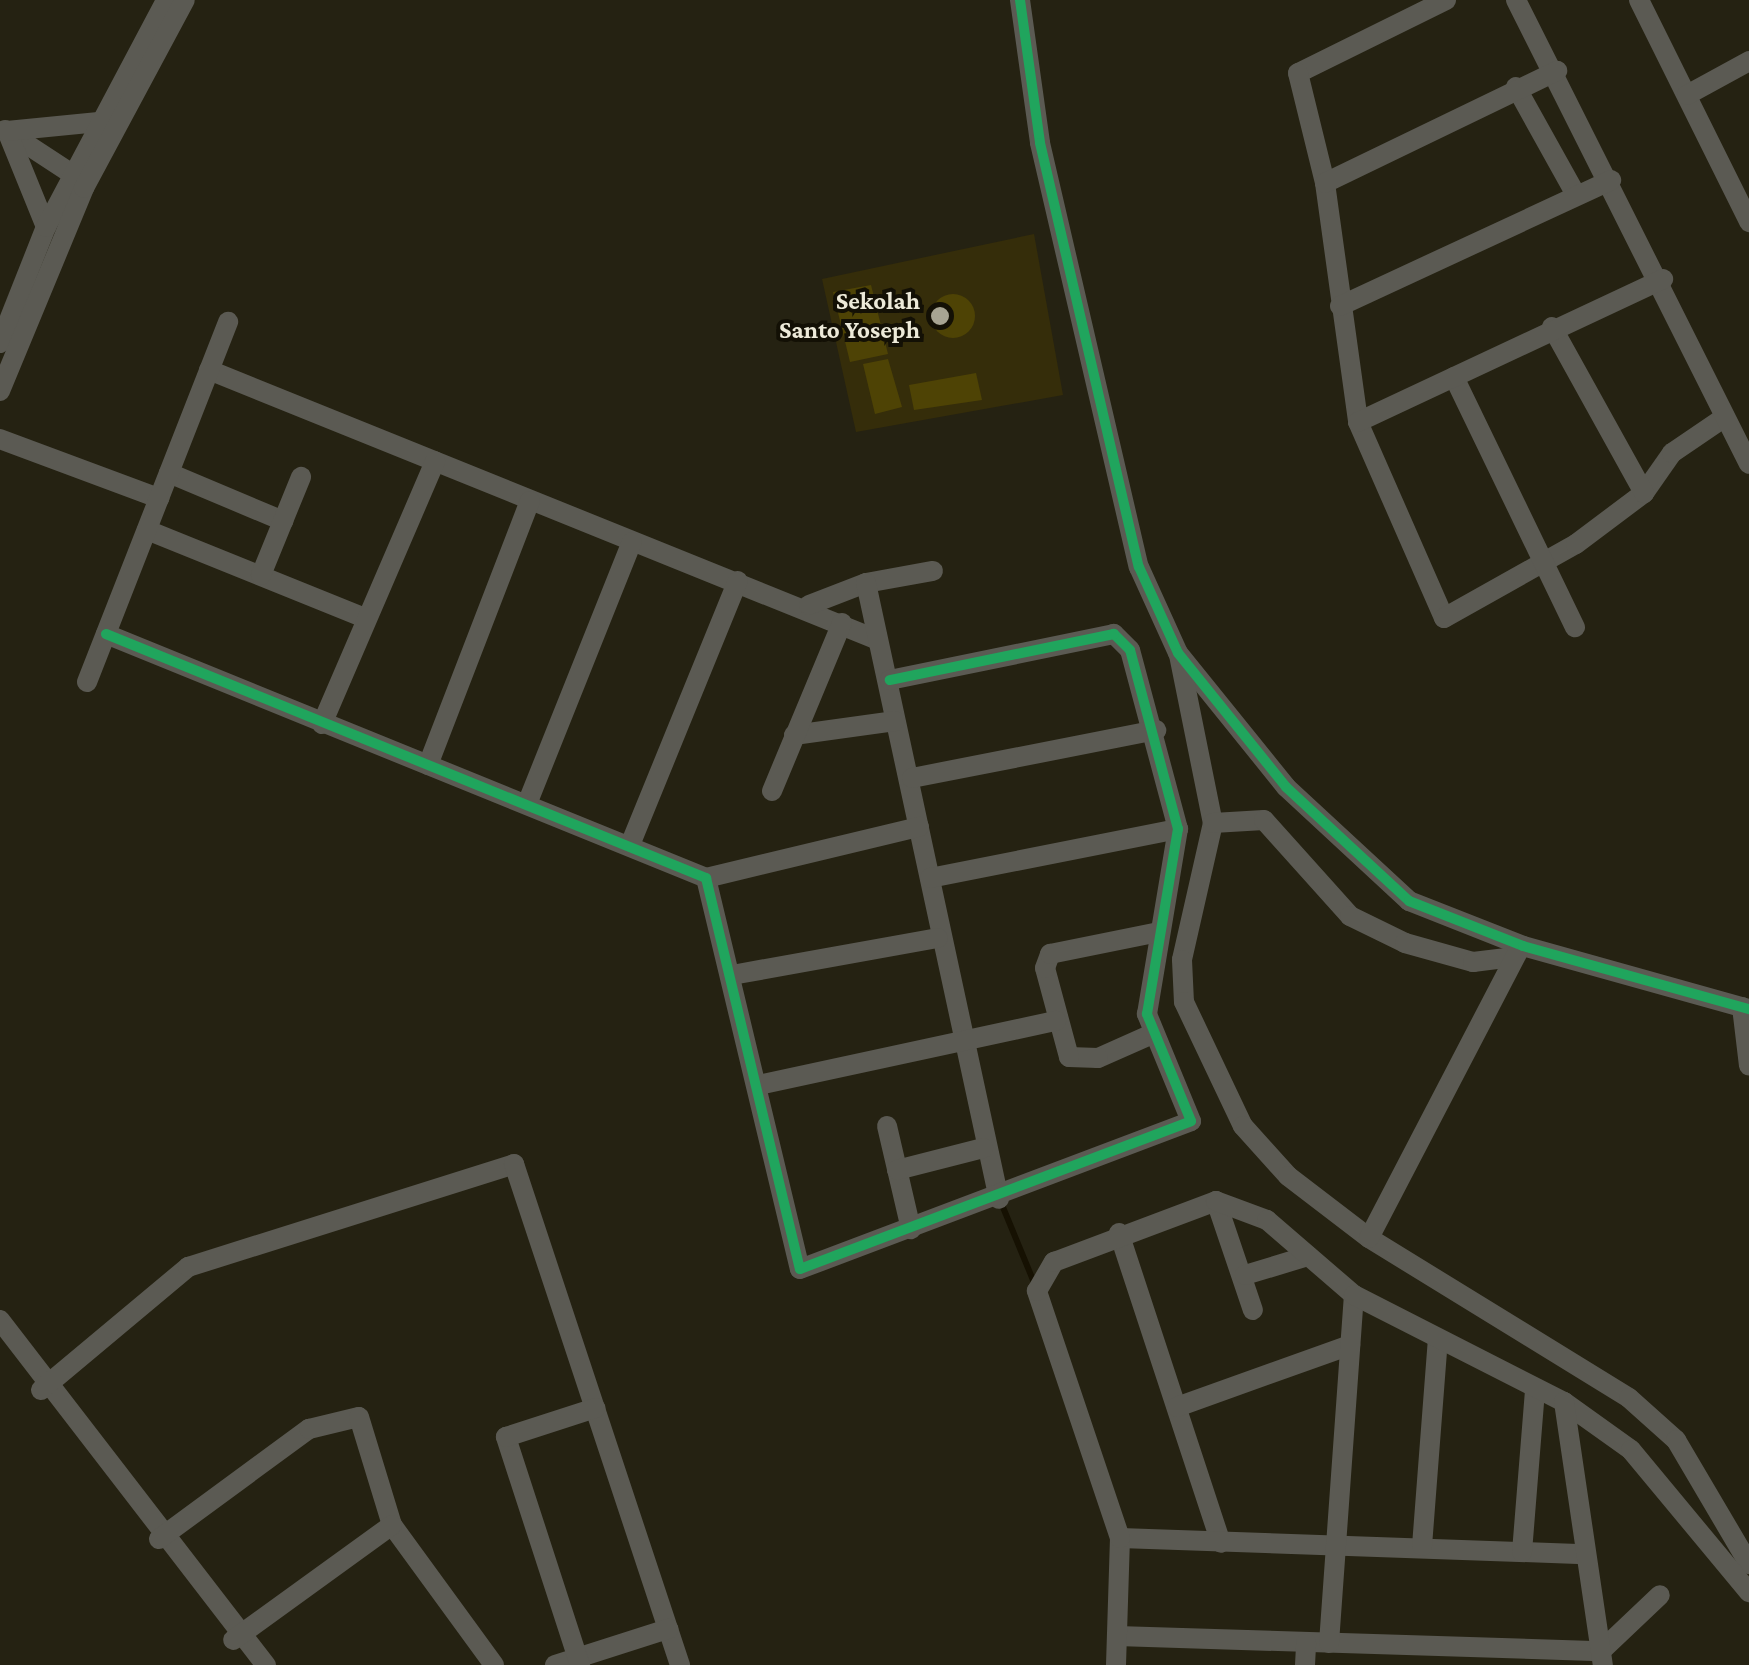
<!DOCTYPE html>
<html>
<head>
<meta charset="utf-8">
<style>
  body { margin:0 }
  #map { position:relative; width:1749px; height:1665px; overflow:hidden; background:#252212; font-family:"Crimson Pro",serif }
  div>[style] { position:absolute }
  .built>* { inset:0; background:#352d0a }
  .green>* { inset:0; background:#4e4305 }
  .round { border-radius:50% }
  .stream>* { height:6px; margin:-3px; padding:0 3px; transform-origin:3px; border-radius:3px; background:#161102 }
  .minor>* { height:20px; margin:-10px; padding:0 10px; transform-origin:10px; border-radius:10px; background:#5b5a53 }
  .cycleway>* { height:10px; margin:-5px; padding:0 5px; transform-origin:5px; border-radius:5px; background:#20a55d }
  .dots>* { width:28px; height:28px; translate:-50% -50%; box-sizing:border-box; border:5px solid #131005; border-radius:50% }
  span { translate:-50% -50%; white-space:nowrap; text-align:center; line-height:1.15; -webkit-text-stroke:8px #131005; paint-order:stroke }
  .poi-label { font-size:25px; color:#edead9; font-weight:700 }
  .right { translate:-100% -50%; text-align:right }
</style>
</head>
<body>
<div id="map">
  <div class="built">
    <div style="clip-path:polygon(1034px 234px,1063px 395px,856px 432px,822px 279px)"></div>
  </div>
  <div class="green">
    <div style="clip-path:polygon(871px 285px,888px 354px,850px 362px,833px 292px)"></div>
    <div class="round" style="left:931px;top:294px;width:44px;height:44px"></div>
    <div style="clip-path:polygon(888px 359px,902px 407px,875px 414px,863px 364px)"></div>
    <div style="clip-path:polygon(976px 373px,982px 400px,914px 410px,909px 385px)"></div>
  </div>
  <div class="stream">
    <div style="left:1000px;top:1200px;width:92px;rotate:67.6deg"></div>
  </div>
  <div class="minor">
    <div style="left:1020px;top:0;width:144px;rotate:82deg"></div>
    <div style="left:1040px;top:143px;width:435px;rotate:76.9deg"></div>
    <div style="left:1139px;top:567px;width:94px;rotate:65.6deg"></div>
    <div style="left:1178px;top:653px;width:172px;rotate:51.1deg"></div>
    <div style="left:1286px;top:787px;width:168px;rotate:42.8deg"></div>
    <div style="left:1409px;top:901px;width:123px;rotate:21.5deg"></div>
    <div style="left:1523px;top:946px;width:235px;rotate:15.6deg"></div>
    <div style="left:1446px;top:0;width:165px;rotate:153.7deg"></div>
    <div style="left:1298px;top:73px;width:113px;rotate:76.2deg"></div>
    <div style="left:1325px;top:183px;width:241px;rotate:82.1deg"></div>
    <div style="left:1358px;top:422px;width:214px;rotate:66.3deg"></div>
    <div style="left:1444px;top:618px;width:151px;rotate:-29.3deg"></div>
    <div style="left:1576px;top:544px;width:85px;rotate:-36.9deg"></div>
    <div style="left:1644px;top:493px;width:49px;rotate:-55deg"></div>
    <div style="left:1672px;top:453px;width:64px;rotate:-34.2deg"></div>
    <div style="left:1516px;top:0;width:519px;rotate:63.34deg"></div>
    <div style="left:1639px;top:0;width:248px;rotate:63.6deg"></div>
    <div style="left:1516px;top:87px;width:124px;rotate:60.9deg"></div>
    <div style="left:1687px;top:95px;width:71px;rotate:-28.7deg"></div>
    <div style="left:5px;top:130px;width:91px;rotate:33.3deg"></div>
    <div style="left:1325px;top:183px;width:258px;rotate:-25.8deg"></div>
    <div style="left:46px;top:227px;width:104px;rotate:-112.1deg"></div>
    <div style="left:7px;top:131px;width:92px;rotate:-5.6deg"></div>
    <div style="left:1340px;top:306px;width:299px;rotate:-24.9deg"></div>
    <div style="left:1552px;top:327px;width:190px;rotate:61deg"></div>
    <div style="left:0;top:343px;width:125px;rotate:-68.4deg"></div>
    <div style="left:46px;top:227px;width:257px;rotate:-62.1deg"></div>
    <div style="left:209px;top:370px;width:718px;rotate:21.99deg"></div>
    <div style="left:1454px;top:377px;width:278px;rotate:64.2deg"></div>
    <div style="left:0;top:391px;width:220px;rotate:-67.5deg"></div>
    <div style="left:84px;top:188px;width:213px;rotate:-61.8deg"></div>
    <div style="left:1358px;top:422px;width:337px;rotate:-25.1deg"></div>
    <div style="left:0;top:439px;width:170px;rotate:20.4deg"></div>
    <div style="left:169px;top:473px;width:124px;rotate:22.8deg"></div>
    <div style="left:147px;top:530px;width:237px;rotate:22deg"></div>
    <div style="left:261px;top:575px;width:106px;rotate:-67.8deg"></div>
    <div style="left:866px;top:583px;width:68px;rotate:-10.2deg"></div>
    <div style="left:809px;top:605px;width:61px;rotate:-21.1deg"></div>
    <div style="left:866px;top:583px;width:630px;rotate:77.82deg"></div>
    <div style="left:106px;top:634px;width:648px;rotate:22.13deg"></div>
    <div style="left:706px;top:878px;width:402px;rotate:76.5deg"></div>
    <div style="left:800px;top:1269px;width:418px;rotate:-20.7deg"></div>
    <div style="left:1191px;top:1121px;width:116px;rotate:-112.4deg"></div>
    <div style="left:1147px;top:1014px;width:188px;rotate:-80.5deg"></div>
    <div style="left:1178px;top:829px;width:185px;rotate:-105deg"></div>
    <div style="left:1130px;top:650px;width:23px;rotate:-135deg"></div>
    <div style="left:1114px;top:634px;width:229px;rotate:168.4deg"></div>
    <div style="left:1179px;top:655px;width:171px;rotate:78.6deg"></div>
    <div style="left:1213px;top:823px;width:140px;rotate:102.8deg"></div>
    <div style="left:1182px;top:960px;width:42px;rotate:87.3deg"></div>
    <div style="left:1184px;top:1002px;width:137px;rotate:64.6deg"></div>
    <div style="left:1243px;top:1126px;width:67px;rotate:48deg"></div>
    <div style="left:1288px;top:1176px;width:102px;rotate:37.4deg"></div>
    <div style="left:1369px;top:1238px;width:305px;rotate:31.6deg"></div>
    <div style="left:1629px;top:1398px;width:63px;rotate:41.8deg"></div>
    <div style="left:1676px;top:1440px;width:144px;rotate:59.5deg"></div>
    <div style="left:87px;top:682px;width:387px;rotate:-68.6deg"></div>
    <div style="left:322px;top:724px;width:286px;rotate:-66.7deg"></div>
    <div style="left:794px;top:735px;width:102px;rotate:-7.9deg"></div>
    <div style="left:428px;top:765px;width:283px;rotate:-68.9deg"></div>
    <div style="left:912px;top:778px;width:249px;rotate:-11.1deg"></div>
    <div style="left:772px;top:791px;width:182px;rotate:-67.4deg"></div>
    <div style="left:527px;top:804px;width:282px;rotate:-68.2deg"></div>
    <div style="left:1213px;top:823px;width:51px;rotate:-3.4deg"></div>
    <div style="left:1264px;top:820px;width:129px;rotate:48.1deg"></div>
    <div style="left:1350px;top:916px;width:61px;rotate:26.1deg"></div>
    <div style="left:1405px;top:943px;width:71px;rotate:15.6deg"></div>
    <div style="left:1473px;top:962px;width:40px;rotate:-7.1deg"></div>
    <div style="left:630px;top:845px;width:285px;rotate:-67.8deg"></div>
    <div style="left:706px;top:878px;width:219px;rotate:-13.5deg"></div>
    <div style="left:930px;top:878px;width:253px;rotate:-11.2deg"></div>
    <div style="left:732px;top:975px;width:209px;rotate:-10.2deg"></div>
    <div style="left:1742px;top:1007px;width:59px;rotate:83.2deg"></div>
    <div style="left:1150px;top:1035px;width:57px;rotate:156.1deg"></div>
    <div style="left:1098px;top:1058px;width:29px;rotate:-178deg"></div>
    <div style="left:1069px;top:1057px;width:92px;rotate:-105.1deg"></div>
    <div style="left:1045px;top:968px;width:15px;rotate:-70deg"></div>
    <div style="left:1050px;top:954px;width:106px;rotate:-11.4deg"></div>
    <div style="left:759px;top:1085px;width:304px;rotate:-12.2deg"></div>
    <div style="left:887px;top:1126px;width:106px;rotate:76.9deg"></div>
    <div style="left:897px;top:1170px;width:89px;rotate:-14.3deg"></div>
    <div style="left:1216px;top:1201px;width:115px;rotate:71.3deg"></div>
    <div style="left:1119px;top:1233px;width:326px;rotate:71.8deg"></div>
    <div style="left:1369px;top:1238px;width:322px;rotate:-62.5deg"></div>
    <div style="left:1245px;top:1275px;width:66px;rotate:-16.8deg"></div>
    <div style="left:0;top:1320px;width:436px;rotate:52.4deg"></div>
    <div style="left:41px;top:1390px;width:192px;rotate:-39.9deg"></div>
    <div style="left:188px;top:1267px;width:342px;rotate:-17.5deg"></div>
    <div style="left:514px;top:1164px;width:528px;rotate:71.67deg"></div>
    <div style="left:1564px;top:1402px;width:82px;rotate:35.6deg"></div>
    <div style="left:1631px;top:1450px;width:185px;rotate:50.3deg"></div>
    <div style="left:1177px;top:1407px;width:184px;rotate:-19.7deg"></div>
    <div style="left:392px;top:1525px;width:173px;rotate:53.9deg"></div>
    <div style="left:1120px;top:1538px;width:465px;rotate:2deg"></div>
    <div style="left:159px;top:1539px;width:186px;rotate:-36.3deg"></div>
    <div style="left:309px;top:1429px;width:51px;rotate:-13.5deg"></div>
    <div style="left:359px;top:1417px;width:113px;rotate:73deg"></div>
    <div style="left:392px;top:1525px;width:196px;rotate:144.1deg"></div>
    <div style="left:1422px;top:1546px;width:208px;rotate:-85.6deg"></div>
    <div style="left:1522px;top:1552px;width:162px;rotate:-85.4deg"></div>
    <div style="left:1117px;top:1636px;width:484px;rotate:1.8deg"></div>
    <div style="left:1601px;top:1651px;width:81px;rotate:-43.5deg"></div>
    <div style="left:1329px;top:1643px;width:349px;rotate:-85.9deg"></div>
    <div style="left:555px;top:1665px;width:119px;rotate:-17.7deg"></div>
    <div style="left:580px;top:1665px;width:240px;rotate:-108deg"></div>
    <div style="left:506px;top:1437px;width:94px;rotate:-18deg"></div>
    <div style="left:1116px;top:1665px;width:127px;rotate:-88.2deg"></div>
    <div style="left:1120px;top:1538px;width:261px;rotate:-108.6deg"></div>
    <div style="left:1037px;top:1291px;width:34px;rotate:-60deg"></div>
    <div style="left:1054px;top:1262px;width:173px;rotate:-20.6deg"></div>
    <div style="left:1216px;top:1201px;width:54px;rotate:20.4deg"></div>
    <div style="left:1267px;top:1220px;width:115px;rotate:40.8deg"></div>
    <div style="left:1354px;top:1295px;width:236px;rotate:27deg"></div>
    <div style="left:1564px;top:1402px;width:266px;rotate:81.6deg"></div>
    <div style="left:1305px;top:1665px;width:22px;rotate:-87deg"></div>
  </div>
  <div class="cycleway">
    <div style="left:1020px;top:0;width:144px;rotate:82deg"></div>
    <div style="left:1040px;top:143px;width:435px;rotate:76.9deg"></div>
    <div style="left:1139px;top:567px;width:94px;rotate:65.6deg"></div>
    <div style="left:1178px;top:653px;width:172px;rotate:51.1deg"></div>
    <div style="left:1286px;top:787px;width:168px;rotate:42.8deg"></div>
    <div style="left:1409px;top:901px;width:123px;rotate:21.5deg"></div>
    <div style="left:1523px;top:946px;width:235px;rotate:15.6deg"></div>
    <div style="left:106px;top:634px;width:648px;rotate:22.13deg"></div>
    <div style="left:706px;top:878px;width:402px;rotate:76.5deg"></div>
    <div style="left:800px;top:1269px;width:418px;rotate:-20.7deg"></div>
    <div style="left:1191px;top:1121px;width:116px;rotate:-112.4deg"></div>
    <div style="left:1147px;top:1014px;width:188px;rotate:-80.5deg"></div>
    <div style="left:1178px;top:829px;width:185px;rotate:-105deg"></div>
    <div style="left:1130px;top:650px;width:23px;rotate:-135deg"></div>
    <div style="left:1114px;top:634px;width:229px;rotate:168.4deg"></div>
  </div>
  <div class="dots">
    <div style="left:940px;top:316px;background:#a7a493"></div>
  </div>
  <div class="poi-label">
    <span class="right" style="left:920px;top:316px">Sekolah<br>Santo Yoseph</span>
  </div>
</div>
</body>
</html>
